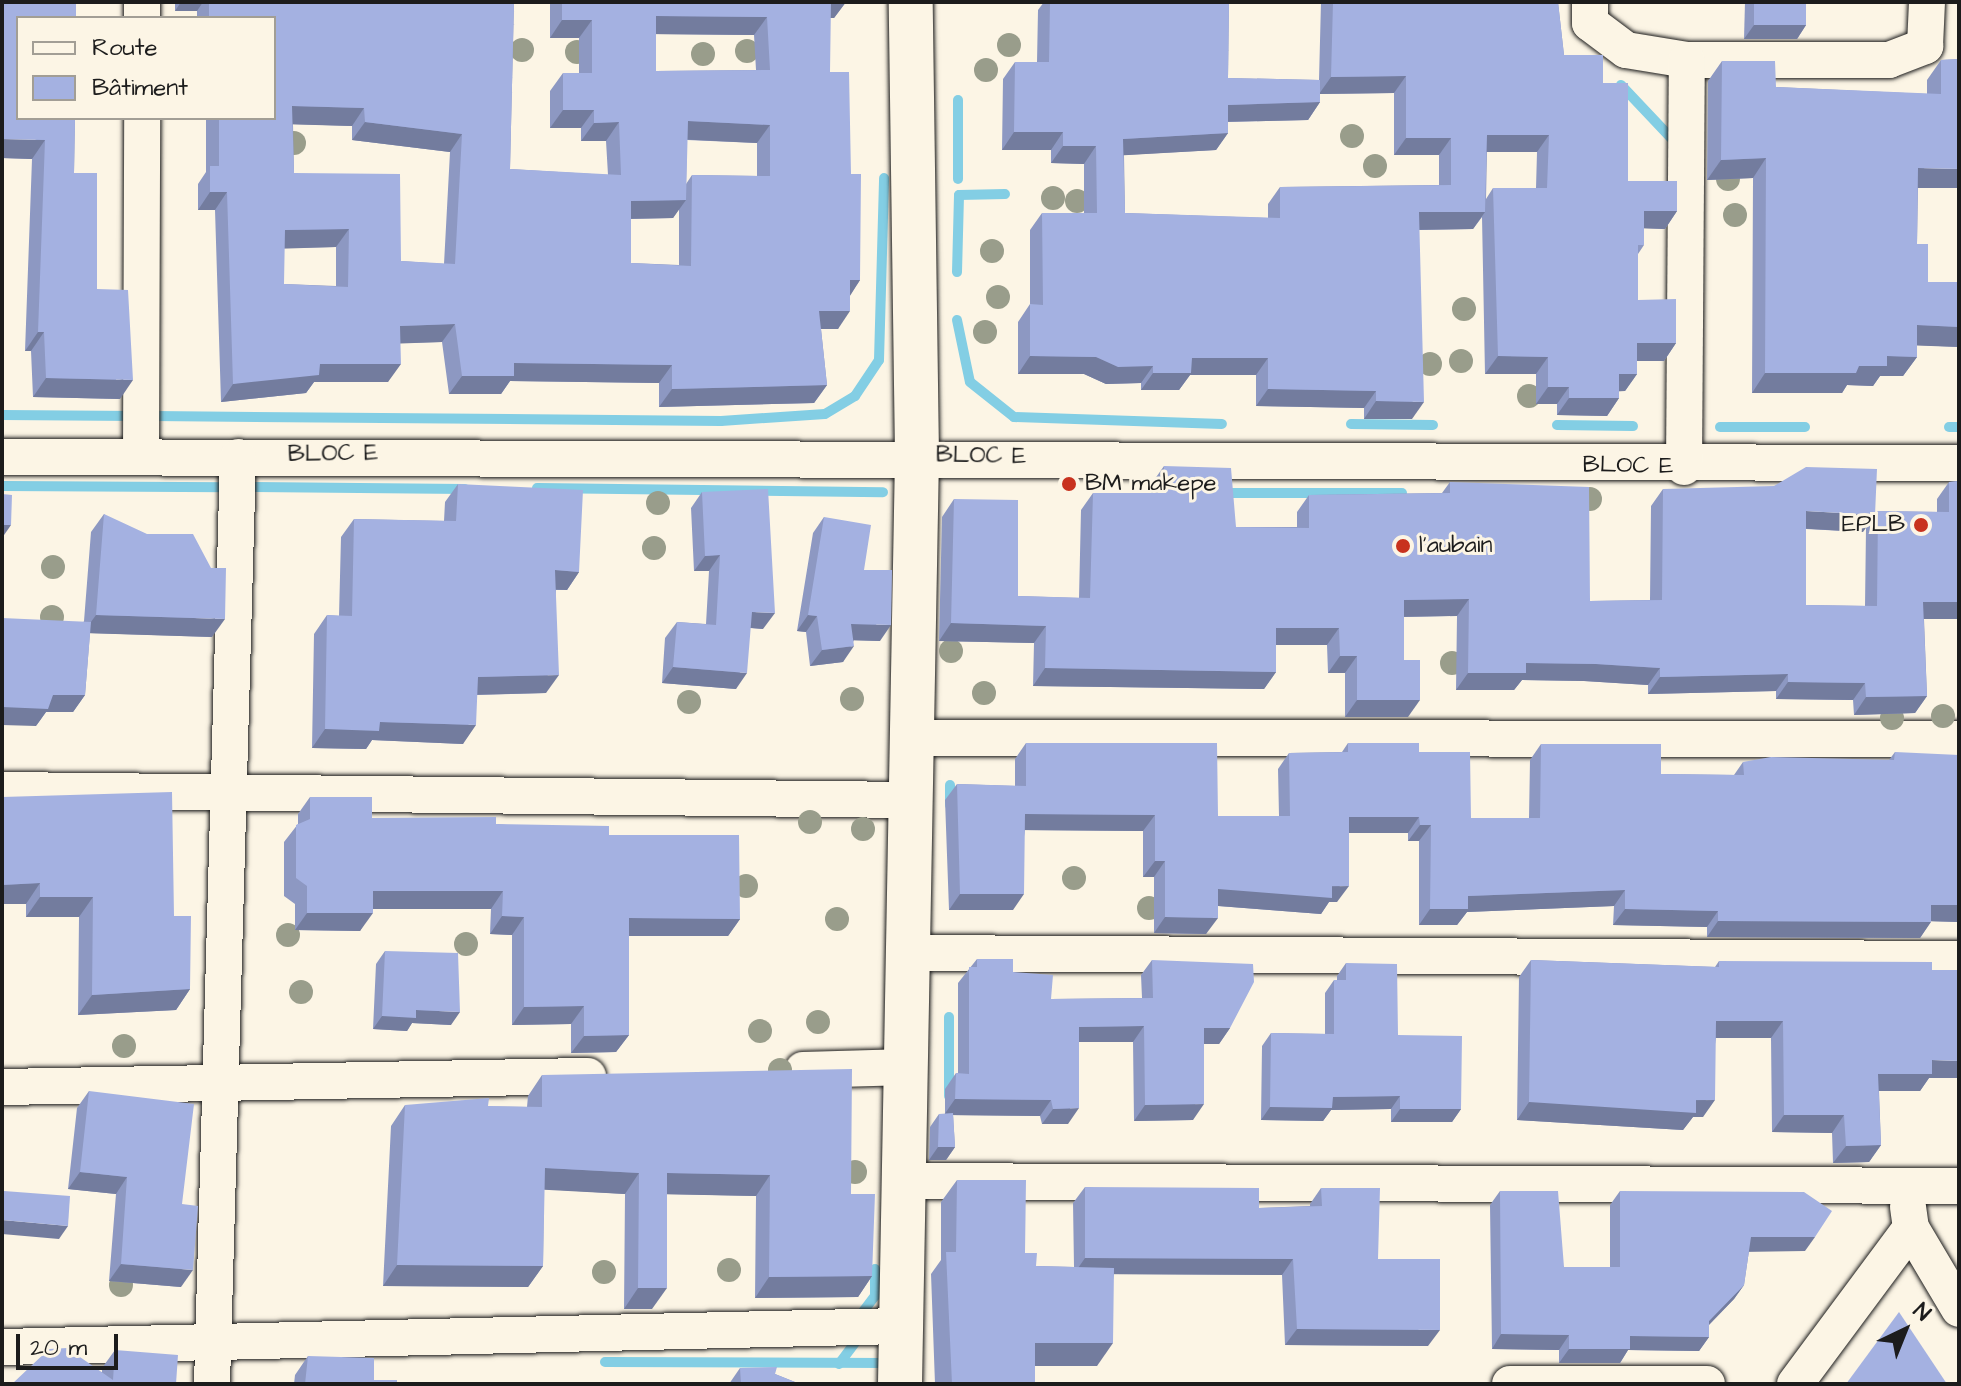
<!DOCTYPE html>
<html>
<head>
<meta charset="utf-8">
<style>
  body { margin:0 }
  #map { position:relative; width:1961px; height:1386px; overflow:hidden; background:#fcf5e5; font-family:"Architects Daughter",sans-serif }
  div>[style] { position:absolute }
  .stream>* { height:10px; margin:-5px; padding:0 5px; transform-origin:5px; border-radius:5px; background:#83cee4 }
  .roads { filter:drop-shadow(0 0 2px #1c1c1c) drop-shadow(0 0 2px #1c1c1c) }
  .minor>* { height:36px; margin:-18px; padding:0 18px; transform-origin:18px; border-radius:18px; background:#fcf5e5 }
  .tertiary>* { height:44px; margin:-22px; padding:0 22px; transform-origin:22px; border-radius:22px; background:#fcf5e5 }
  .trees>* { width:24px; height:24px; margin:-12px; border-radius:50%; background:#999d8b }
  .wall>* { inset:0; background:#8d98c2 }
  .shaded-wall>* { inset:0; background:#737c9e }
  .building>* { inset:0; background:#a4b1e1 }
  .dots>* { width:22px; height:22px; translate:-50% -50%; box-sizing:border-box; border:4px solid #fcf5e5; border-radius:50% }
  span { translate:-50% -50%; white-space:nowrap; text-align:center; line-height:1.15; -webkit-text-stroke:6px #fcf5e5; paint-order:stroke }
  .street-label { font-size:24px; color:#1c1c1c }
  .poi-label { font-size:24px; color:#1c1c1c }
  .left { translate:0 -50%; text-align:left }
  .right { translate:-100% -50%; text-align:right }
  .frame { position:absolute; inset:0; border:4px solid #1c1c1c; pointer-events:none }
  .legend { position:absolute; left:16px; top:16px; width:260px; height:104px; box-sizing:border-box; background:#fcf5e5; border:2px solid #a29e95; margin:0; padding:10px 14px; list-style:none; font-size:24px; color:#1c1c1c }
  .legend li { display:flex; align-items:center; gap:16px; height:40px }
  .legend b { width:40px; border:2px solid #a29e95 }
  .north { position:absolute; left:1865px; top:1290px; width:80px; height:80px; -webkit-text-stroke:6px #fcf5e5; paint-order:stroke; rotate:43deg; font-size:22px; font-weight:700; line-height:32px; text-align:center; color:#1c1c1c }
  .north::after { content:''; display:block; margin:auto; width:28px; height:36px; background:#1c1c1c; clip-path:polygon(50% 0,100% 100%,50% 72%,0 100%) }
  .scale { position:absolute; left:16px; top:1334px; width:102px; height:36px; box-sizing:border-box; border:4px solid #1c1c1c; border-top:0; padding-left:10px; font-size:24px; line-height:28px; white-space:nowrap; color:#1c1c1c; -webkit-text-stroke:6px #fcf5e5; paint-order:stroke }
</style>
</head>
<body>
<div id="map">
  <div class="stream">
    <div style="left:1621px;top:85px;width:77px;rotate:46.6deg"></div>
    <div style="left:958px;top:100px;width:79px;rotate:90deg"></div>
    <div style="left:957px;top:272px;width:77px;rotate:-88.5deg"></div>
    <div style="left:959px;top:195px;width:46px;rotate:-1.2deg"></div>
    <div style="left:957px;top:320px;width:63px;rotate:78.2deg"></div>
    <div style="left:970px;top:382px;width:56px;rotate:38.5deg"></div>
    <div style="left:1014px;top:417px;width:208px;rotate:1.9deg"></div>
    <div style="left:2px;top:415px;width:133px;rotate:0.4deg"></div>
    <div style="left:153px;top:416px;width:568px;rotate:0.5deg"></div>
    <div style="left:721px;top:421px;width:104px;rotate:-3.9deg"></div>
    <div style="left:825px;top:414px;width:35px;rotate:-31deg"></div>
    <div style="left:855px;top:396px;width:43px;rotate:-56.3deg"></div>
    <div style="left:879px;top:360px;width:182px;rotate:-88.4deg"></div>
    <div style="left:1351px;top:424px;width:82px;rotate:0.7deg"></div>
    <div style="left:1557px;top:425px;width:76px;rotate:0.8deg"></div>
    <div style="left:1720px;top:427px;width:85px"></div>
    <div style="left:1949px;top:427px;width:10px"></div>
    <div style="left:2px;top:486px;width:225px;rotate:0.3deg"></div>
    <div style="left:245px;top:487px;width:220px;rotate:0.5deg"></div>
    <div style="left:537px;top:488px;width:346px;rotate:0.7deg"></div>
    <div style="left:1221px;top:493px;width:181px"></div>
    <div style="left:950px;top:805px;width:20px;rotate:-90deg"></div>
    <div style="left:949px;top:1096px;width:79px;rotate:-90deg"></div>
    <div style="left:859px;top:1317px;width:26px;rotate:-53deg"></div>
    <div style="left:875px;top:1296px;width:27px;rotate:-90deg"></div>
    <div style="left:605px;top:1362px;width:282px;rotate:0.2deg"></div>
    <div style="left:839px;top:1364px;width:34px;rotate:-53deg"></div>
  </div>
  <div class="roads">
    <div class="minor">
      <div style="left:1590px;top:2px;width:21px;rotate:90deg"></div>
      <div style="left:1590px;top:23px;width:45px;rotate:36.9deg"></div>
      <div style="left:1626px;top:50px;width:62px;rotate:9.3deg"></div>
      <div style="left:1687px;top:60px;width:202px"></div>
      <div style="left:1889px;top:60px;width:39px;rotate:-21deg"></div>
      <div style="left:1925px;top:46px;width:44px;rotate:-87.4deg"></div>
      <div style="left:142px;top:18px;width:16px;rotate:-90deg"></div>
      <div style="left:141px;top:456px;width:338px;rotate:-89.8deg"></div>
      <div style="left:2px;top:457px;width:1957px;rotate:0.18deg"></div>
      <div style="left:1684px;top:467px;width:407px;rotate:-89.6deg"></div>
      <div style="left:908px;top:738px;width:1051px;rotate:0.05deg"></div>
      <div style="left:2px;top:790px;width:905px;rotate:0.63deg"></div>
      <div style="left:907px;top:953px;width:1052px;rotate:0.33deg"></div>
      <div style="left:803px;top:1070px;width:105px;rotate:-1.6deg"></div>
      <div style="left:2px;top:1087px;width:586px;rotate:-1.08deg"></div>
      <div style="left:905px;top:1181px;width:1054px;rotate:0.27deg"></div>
      <div style="left:1908px;top:1207px;width:21px;rotate:82deg"></div>
      <div style="left:1911px;top:1228px;width:94px;rotate:59.3deg"></div>
      <div style="left:2px;top:1347px;width:901px;rotate:-1.34deg"></div>
      <div style="left:212px;top:1384px;width:927px;rotate:-88.39deg"></div>
      <div style="left:1510px;top:1384px;width:197px"></div>
      <div style="left:1795px;top:1384px;width:194px;rotate:-53.4deg"></div>
    </div>
    <div class="tertiary">
      <div style="left:900px;top:1384px;width:929px;rotate:-88.95deg"></div>
      <div style="left:917px;top:455px;width:453px;rotate:-90.8deg"></div>
    </div>
  </div>
  <div class="trees">
    <div style="left:1009px;top:45px"></div>
    <div style="left:522px;top:50px"></div>
    <div style="left:747px;top:51px"></div>
    <div style="left:577px;top:52px"></div>
    <div style="left:703px;top:54px"></div>
    <div style="left:986px;top:70px"></div>
    <div style="left:1352px;top:136px"></div>
    <div style="left:294px;top:143px"></div>
    <div style="left:1375px;top:166px"></div>
    <div style="left:1728px;top:179px"></div>
    <div style="left:1053px;top:198px"></div>
    <div style="left:1077px;top:201px"></div>
    <div style="left:1735px;top:215px"></div>
    <div style="left:992px;top:251px"></div>
    <div style="left:998px;top:297px"></div>
    <div style="left:1464px;top:309px"></div>
    <div style="left:985px;top:332px"></div>
    <div style="left:1461px;top:361px"></div>
    <div style="left:1430px;top:364px"></div>
    <div style="left:1529px;top:396px"></div>
    <div style="left:1590px;top:499px"></div>
    <div style="left:658px;top:503px"></div>
    <div style="left:654px;top:548px"></div>
    <div style="left:53px;top:567px"></div>
    <div style="left:52px;top:617px"></div>
    <div style="left:951px;top:651px"></div>
    <div style="left:1452px;top:663px"></div>
    <div style="left:984px;top:693px"></div>
    <div style="left:852px;top:699px"></div>
    <div style="left:689px;top:702px"></div>
    <div style="left:1943px;top:716px"></div>
    <div style="left:1892px;top:718px"></div>
    <div style="left:810px;top:822px"></div>
    <div style="left:863px;top:829px"></div>
    <div style="left:1074px;top:878px"></div>
    <div style="left:746px;top:886px"></div>
    <div style="left:1149px;top:908px"></div>
    <div style="left:837px;top:919px"></div>
    <div style="left:288px;top:935px"></div>
    <div style="left:466px;top:944px"></div>
    <div style="left:301px;top:992px"></div>
    <div style="left:818px;top:1022px"></div>
    <div style="left:760px;top:1031px"></div>
    <div style="left:124px;top:1046px"></div>
    <div style="left:780px;top:1070px"></div>
    <div style="left:855px;top:1172px"></div>
    <div style="left:729px;top:1270px"></div>
    <div style="left:604px;top:1272px"></div>
    <div style="left:121px;top:1285px"></div>
  </div>
  <div class="wall">
    <div style="clip-path:polygon(evenodd,175px 2px,514px 2px,510px 169px,608px 175px,606px 141px,581px 141px,581px 128px,550px 128px,550px 91px,563px 73px,579px 73px,579px 38px,550px 38px,550px 2px,846px 2px,834px 18px,830px 18px,830px 72px,851px 174px,860px 280px,850px 295px,838px 329px,821px 329px,827px 385px,814px 403px,659px 407px,659px 383px,510px 381px,501px 394px,449px 394px,442px 342px,400px 343px,388px 382px,314px 382px,306px 393px,221px 402px,215px 210px,198px 210px,198px 184px,206px 172px,206px 118px,274px 118px,274px 18px,197px 18px,197px 11px,175px 11px,175px 2px,656px 34px,754px 35px,756px 70px,656px 71px,656px 34px,175px 2px,293px 124px,352px 126px,352px 140px,450px 152px,444px 264px,401px 261px,294px 173px,293px 124px,175px 2px,687px 140px,757px 143px,757px 176px,692px 175px,686px 184px,687px 140px,175px 2px,679px 209px,679px 265px,631px 263px,631px 219px,673px 218px,679px 209px,175px 2px,336px 247px,336px 286px,284px 284px,284px 248px,336px 247px)"></div>
    <div style="clip-path:polygon(evenodd,1044px 2px,1229px 2px,1228px 78px,1319px 80px,1321px 2px,1558px 2px,1564px 55px,1603px 83px,1628px 181px,1677px 211px,1665px 229px,1644px 228px,1644px 245px,1638px 254px,1638px 300px,1676px 343px,1664px 361px,1637px 361px,1637px 374px,1625px 391px,1619px 391px,1619px 398px,1607px 416px,1557px 415px,1557px 404px,1536px 404px,1536px 374px,1485px 374px,1482px 217px,1473px 229px,1419px 230px,1412px 419px,1364px 419px,1364px 408px,1256px 406px,1256px 375px,1190px 375px,1179px 390px,1141px 390px,1141px 383px,1106px 384px,1084px 374px,1018px 374px,1018px 322px,1030px 304px,1030px 230px,1042px 213px,1084px 213px,1084px 164px,1051px 163px,1051px 150px,1002px 150px,1003px 79px,1015px 62px,1037px 62px,1038px 10px,1044px 2px,1394px 93px,1394px 155px,1439px 155px,1439px 185px,1280px 187px,1268px 204px,1268px 218px,1125px 213px,1124px 155px,1216px 150px,1228px 133px,1228px 122px,1308px 120px,1320px 102px,1320px 94px,1394px 93px,1044px 2px,1487px 152px,1537px 152px,1536px 188px,1493px 188px,1486px 199px,1487px 152px)"></div>
    <div style="clip-path:polygon(1745px 2px,1806px 2px,1806px 25px,1797px 39px,1744px 39px)"></div>
    <div style="clip-path:polygon(1959px 59px,1918px 188px,1917px 244px,1928px 282px,1959px 282px,1959px 347px,1917px 345px,1917px 357px,1903px 376px,1880px 376px,1873px 386px,1847px 385px,1842px 393px,1752px 393px,1753px 178px,1707px 180px,1708px 81px,1722px 61px,1776px 87px,1927px 94px,1927px 80px,1941px 60px)"></div>
    <div style="clip-path:polygon(75px 118px,74px 173px,97px 289px,120px 399px,33px 397px,31px 351px,25px 351px,32px 159px,2px 158px)"></div>
    <div style="clip-path:polygon(1164px 466px,1236px 527px,1297px 527px,1297px 512px,1309px 495px,1442px 493px,1450px 482px,1590px 601px,1650px 600px,1651px 506px,1663px 489px,1863px 532px,1806px 529px,1806px 605px,1865px 606px,1866px 528px,1878px 511px,1937px 512px,1937px 499px,1949px 482px,1959px 481px,1959px 619px,1924px 619px,1927px 696px,1915px 713px,1854px 715px,1853px 700px,1776px 699px,1776px 691px,1648px 694px,1648px 685px,1584px 681px,1522px 680px,1514px 690px,1456px 690px,1457px 616px,1404px 617px,1404px 660px,1408px 717px,1345px 717px,1345px 673px,1328px 673px,1327px 645px,1276px 645px,1276px 672px,1264px 689px,1033px 686px,1034px 643px,939px 641px,942px 517px,954px 499px,1018px 596px,1079px 598px,1081px 510px,1093px 493px,1151px 493px,1152px 483px)"></div>
    <div style="clip-path:polygon(458px 484px,579px 572px,567px 590px,556px 590px,546px 693px,477px 695px,463px 744px,372px 740px,366px 749px,312px 748px,314px 634px,327px 615px,339px 616px,341px 537px,354px 519px,444px 521px,445px 502px)"></div>
    <div style="clip-path:polygon(702px 492px,763px 629px,750px 628px,736px 689px,662px 683px,665px 638px,677px 622px,706px 624px,709px 571px,694px 571px,691px 508px)"></div>
    <div style="clip-path:polygon(104px 514px,212px 637px,90px 633px,85px 695px,73px 712px,46px 712px,36px 726px,84px 621px,91px 532px)"></div>
    <div style="clip-path:polygon(824px 517px,864px 570px,880px 641px,854px 640px,843px 662px,810px 666px,806px 632px,797px 631px,813px 533px)"></div>
    <div style="clip-path:polygon(1026px 743px,1218px 816px,1279px 816px,1278px 769px,1289px 753px,1342px 752px,1348px 743px,1419px 752px,1471px 818px,1529px 818px,1530px 760px,1541px 744px,1661px 774px,1734px 775px,1743px 762px,1889px 760px,1895px 752px,1959px 922px,1931px 921px,1920px 938px,1707px 937px,1707px 927px,1613px 925px,1614px 906px,1467px 912px,1457px 925px,1419px 925px,1419px 841px,1408px 841px,1408px 833px,1349px 833px,1337px 902px,1329px 902px,1321px 914px,1218px 906px,1206px 934px,1154px 933px,1154px 877px,1143px 877px,1143px 831px,1025px 830px,1013px 910px,949px 910px,945px 800px,957px 784px,1015px 786px,1015px 759px)"></div>
    <div style="clip-path:polygon(2px 797px,174px 916px,190px 989px,176px 1010px,78px 1015px,79px 917px,26px 917px,26px 904px,2px 904px)"></div>
    <div style="clip-path:polygon(310px 797px,372px 818px,496px 824px,609px 835px,740px 919px,728px 936px,629px 936px,629px 1035px,616px 1052px,571px 1053px,571px 1024px,512px 1025px,512px 935px,490px 934px,491px 909px,373px 909px,360px 931px,295px 930px,295px 904px,284px 896px,284px 842px,298px 824px,298px 814px)"></div>
    <div style="clip-path:polygon(385px 951px,451px 1025px,412px 1023px,407px 1031px,373px 1029px,376px 964px)"></div>
    <div style="clip-path:polygon(977px 959px,1013px 972px,1051px 999px,1142px 998px,1141px 975px,1152px 960px,1230px 1028px,1219px 1044px,1204px 1044px,1193px 1120px,1134px 1121px,1133px 1042px,1079px 1042px,1068px 1124px,1042px 1124px,1040px 1116px,953px 1115px,955px 1147px,946px 1160px,929px 1160px,930px 1127px,939px 1114px,945px 1114px,945px 1089px,956px 1073px,958px 1073px,958px 983px)"></div>
    <div style="clip-path:polygon(1531px 960px,1715px 967px,1719px 961px,1929px 1078px,1920px 1091px,1879px 1091px,1881px 1145px,1869px 1162px,1833px 1163px,1832px 1133px,1772px 1132px,1771px 1038px,1716px 1038px,1703px 1117px,1693px 1117px,1683px 1130px,1517px 1120px,1519px 977px)"></div>
    <div style="clip-path:polygon(1346px 963px,1398px 1035px,1461px 1109px,1452px 1122px,1391px 1122px,1391px 1109px,1331px 1110px,1323px 1121px,1261px 1120px,1262px 1046px,1271px 1033px,1325px 1034px,1325px 993px,1334px 980px,1337px 980px,1337px 976px)"></div>
    <div style="clip-path:polygon(542px 1075px,851px 1194px,872px 1276px,858px 1297px,755px 1298px,756px 1196px,667px 1194px,652px 1309px,624px 1309px,625px 1194px,544px 1189px,543px 1266px,528px 1287px,383px 1286px,391px 1126px,405px 1105px,527px 1107px,528px 1096px)"></div>
    <div style="clip-path:polygon(89px 1091px,182px 1204px,181px 1287px,109px 1281px,116px 1194px,68px 1189px,77px 1108px)"></div>
    <div style="clip-path:polygon(957px 1180px,1036px 1266px,1074px 1267px,1073px 1203px,1085px 1187px,1259px 1208px,1310px 1206px,1310px 1204px,1321px 1188px,1378px 1259px,1428px 1346px,1285px 1345px,1282px 1275px,1114px 1274px,1097px 1366px,1035px 1366px,1035px 1384px,935px 1384px,931px 1274px,941px 1260px,941px 1202px)"></div>
    <div style="clip-path:polygon(1500px 1191px,1564px 1267px,1610px 1267px,1610px 1205px,1620px 1191px,1805px 1251px,1749px 1251px,1744px 1285px,1734px 1299px,1709px 1325px,1709px 1337px,1699px 1351px,1628px 1350px,1620px 1363px,1559px 1363px,1559px 1350px,1492px 1349px,1490px 1205px)"></div>
    <div style="clip-path:polygon(115px 1350px,176px 1384px,12px 1384px,102px 1372px,102px 1368px)"></div>
    <div style="clip-path:polygon(308px 1356px,374px 1380px,397px 1384px,294px 1384px,295px 1375px)"></div>
    <div style="clip-path:polygon(740px 1368px,775px 1374px,800px 1384px,729px 1384px)"></div>
  </div>
  <div class="shaded-wall">
    <div style="clip-path:polygon(181px 2px,203px 2px,197px 11px,175px 11px)"></div>
    <div style="clip-path:polygon(829px 2px,846px 2px,834px 18px,818px 18px)"></div>
    <div style="clip-path:polygon(656px 16px,767px 17px,754px 35px,643px 34px)"></div>
    <div style="clip-path:polygon(562px 20px,592px 20px,579px 38px,550px 38px)"></div>
    <div style="clip-path:polygon(1754px 25px,1806px 25px,1797px 39px,1744px 39px)"></div>
    <div style="clip-path:polygon(1406px 76px,1394px 93px,1319px 94px,1331px 77px)"></div>
    <div style="clip-path:polygon(1320px 102px,1308px 120px,1216px 122px,1228px 105px)"></div>
    <div style="clip-path:polygon(292px 106px,364px 108px,352px 126px,279px 124px)"></div>
    <div style="clip-path:polygon(563px 110px,594px 110px,581px 128px,550px 128px)"></div>
    <div style="clip-path:polygon(688px 121px,770px 125px,757px 143px,675px 139px)"></div>
    <div style="clip-path:polygon(365px 122px,462px 134px,450px 152px,352px 140px)"></div>
    <div style="clip-path:polygon(619px 122px,606px 141px,581px 141px,594px 123px)"></div>
    <div style="clip-path:polygon(1014px 132px,1063px 132px,1051px 150px,1002px 150px)"></div>
    <div style="clip-path:polygon(1228px 133px,1216px 150px,1111px 156px,1123px 139px)"></div>
    <div style="clip-path:polygon(1487px 135px,1549px 135px,1537px 152px,1475px 152px)"></div>
    <div style="clip-path:polygon(1406px 138px,1451px 138px,1439px 155px,1394px 155px)"></div>
    <div style="clip-path:polygon(2px 139px,45px 140px,32px 159px,2px 158px)"></div>
    <div style="clip-path:polygon(1063px 146px,1096px 146px,1084px 164px,1051px 163px)"></div>
    <div style="clip-path:polygon(1766px 158px,1753px 178px,1707px 180px,1721px 160px)"></div>
    <div style="clip-path:polygon(1918px 168px,1959px 169px,1959px 188px,1904px 188px)"></div>
    <div style="clip-path:polygon(210px 192px,227px 192px,215px 210px,198px 210px)"></div>
    <div style="clip-path:polygon(686px 200px,673px 218px,618px 219px,631px 201px)"></div>
    <div style="clip-path:polygon(1644px 211px,1677px 211px,1665px 229px,1632px 228px)"></div>
    <div style="clip-path:polygon(1419px 212px,1485px 212px,1473px 229px,1407px 230px)"></div>
    <div style="clip-path:polygon(349px 229px,336px 247px,272px 249px,285px 230px)"></div>
    <div style="clip-path:polygon(850px 280px,860px 280px,848px 299px)"></div>
    <div style="clip-path:polygon(819px 311px,850px 311px,838px 329px,806px 329px)"></div>
    <div style="clip-path:polygon(455px 324px,442px 342px,387px 344px,400px 326px)"></div>
    <div style="clip-path:polygon(1917px 325px,1959px 327px,1959px 347px,1903px 345px)"></div>
    <div style="clip-path:polygon(38px 332px,44px 332px,31px 351px,25px 351px)"></div>
    <div style="clip-path:polygon(1637px 343px,1676px 343px,1664px 361px,1625px 361px)"></div>
    <div style="clip-path:polygon(1030px 356px,1096px 357px,1153px 366px,1141px 383px,1106px 384px,1084px 374px,1018px 374px)"></div>
    <div style="clip-path:polygon(1498px 356px,1548px 357px,1536px 374px,1485px 374px)"></div>
    <div style="clip-path:polygon(1887px 356px,1917px 357px,1903px 376px,1880px 376px,1873px 386px,1847px 385px,1842px 393px,1752px 393px,1765px 373px,1859px 366px)"></div>
    <div style="clip-path:polygon(1192px 358px,1268px 358px,1256px 375px,1190px 375px,1179px 390px,1141px 390px,1153px 373px)"></div>
    <div style="clip-path:polygon(514px 363px,672px 365px,659px 383px,510px 381px,501px 394px,449px 394px,462px 376px)"></div>
    <div style="clip-path:polygon(320px 364px,401px 364px,388px 382px,314px 382px,306px 393px,221px 402px,233px 384px)"></div>
    <div style="clip-path:polygon(1619px 374px,1637px 374px,1625px 391px,1607px 392px)"></div>
    <div style="clip-path:polygon(46px 378px,133px 380px,120px 399px,33px 397px)"></div>
    <div style="clip-path:polygon(827px 385px,814px 403px,659px 407px,672px 389px)"></div>
    <div style="clip-path:polygon(1548px 387px,1569px 387px,1557px 404px,1536px 404px)"></div>
    <div style="clip-path:polygon(1268px 389px,1376px 391px,1364px 408px,1256px 406px)"></div>
    <div style="clip-path:polygon(1569px 398px,1619px 398px,1607px 416px,1557px 415px)"></div>
    <div style="clip-path:polygon(1376px 401px,1424px 402px,1412px 419px,1364px 419px)"></div>
    <div style="clip-path:polygon(1806px 511px,1875px 515px,1863px 532px,1794px 528px)"></div>
    <div style="clip-path:polygon(2px 525px,11px 525px,2px 538px)"></div>
    <div style="clip-path:polygon(720px 555px,709px 571px,694px 571px,705px 556px)"></div>
    <div style="clip-path:polygon(555px 570px,579px 572px,567px 590px,542px 589px)"></div>
    <div style="clip-path:polygon(1469px 599px,1457px 616px,1392px 617px,1404px 600px)"></div>
    <div style="clip-path:polygon(1923px 602px,1959px 602px,1959px 619px,1911px 619px)"></div>
    <div style="clip-path:polygon(752px 612px,775px 613px,763px 629px,741px 627px)"></div>
    <div style="clip-path:polygon(96px 615px,225px 619px,212px 637px,83px 633px)"></div>
    <div style="clip-path:polygon(808px 615px,817px 616px,806px 632px,797px 631px)"></div>
    <div style="clip-path:polygon(951px 623px,1046px 626px,1034px 643px,939px 641px)"></div>
    <div style="clip-path:polygon(851px 624px,891px 625px,880px 641px,840px 640px)"></div>
    <div style="clip-path:polygon(1276px 628px,1339px 628px,1327px 645px,1264px 645px)"></div>
    <div style="clip-path:polygon(854px 646px,843px 662px,810px 666px,822px 650px)"></div>
    <div style="clip-path:polygon(1340px 656px,1357px 656px,1345px 673px,1328px 673px)"></div>
    <div style="clip-path:polygon(1526px 663px,1596px 664px,1660px 668px,1648px 685px,1584px 681px,1522px 680px,1514px 690px,1456px 690px,1468px 673px)"></div>
    <div style="clip-path:polygon(673px 667px,747px 673px,736px 689px,662px 683px)"></div>
    <div style="clip-path:polygon(1045px 668px,1276px 672px,1264px 689px,1033px 686px)"></div>
    <div style="clip-path:polygon(1788px 674px,1776px 691px,1648px 694px,1660px 677px)"></div>
    <div style="clip-path:polygon(559px 675px,546px 693px,465px 695px,478px 677px)"></div>
    <div style="clip-path:polygon(1788px 682px,1865px 683px,1853px 700px,1776px 699px)"></div>
    <div style="clip-path:polygon(53px 695px,85px 695px,73px 712px,46px 712px,36px 726px,2px 725px,2px 707px)"></div>
    <div style="clip-path:polygon(1927px 696px,1915px 713px,1854px 715px,1866px 697px)"></div>
    <div style="clip-path:polygon(1357px 700px,1420px 700px,1408px 717px,1345px 717px)"></div>
    <div style="clip-path:polygon(380px 722px,476px 725px,463px 744px,372px 740px,366px 749px,312px 748px,325px 729px)"></div>
    <div style="clip-path:polygon(1025px 814px,1155px 815px,1143px 831px,1013px 830px)"></div>
    <div style="clip-path:polygon(1349px 817px,1419px 817px,1408px 833px,1338px 833px)"></div>
    <div style="clip-path:polygon(1420px 825px,1431px 825px,1419px 841px,1408px 841px)"></div>
    <div style="clip-path:polygon(1155px 861px,1165px 861px,1154px 877px,1143px 877px)"></div>
    <div style="clip-path:polygon(40px 883px,26px 904px,2px 904px,2px 885px)"></div>
    <div style="clip-path:polygon(1349px 886px,1337px 902px,1329px 902px,1321px 914px,1206px 905px,1218px 889px)"></div>
    <div style="clip-path:polygon(1625px 890px,1614px 906px,1467px 912px,1457px 925px,1419px 925px,1430px 909px,1468px 896px)"></div>
    <div style="clip-path:polygon(373px 891px,503px 891px,491px 909px,361px 909px)"></div>
    <div style="clip-path:polygon(960px 894px,1024px 894px,1013px 910px,949px 910px)"></div>
    <div style="clip-path:polygon(40px 897px,93px 897px,79px 917px,26px 917px)"></div>
    <div style="clip-path:polygon(1931px 905px,1959px 905px,1959px 922px,1920px 921px)"></div>
    <div style="clip-path:polygon(1625px 909px,1718px 911px,1707px 927px,1613px 925px)"></div>
    <div style="clip-path:polygon(307px 913px,373px 913px,360px 931px,295px 930px)"></div>
    <div style="clip-path:polygon(502px 916px,524px 917px,512px 935px,490px 934px)"></div>
    <div style="clip-path:polygon(1165px 917px,1218px 918px,1206px 934px,1154px 933px)"></div>
    <div style="clip-path:polygon(629px 918px,740px 919px,728px 936px,616px 936px)"></div>
    <div style="clip-path:polygon(1718px 921px,1931px 922px,1920px 938px,1707px 937px)"></div>
    <div style="clip-path:polygon(190px 989px,176px 1010px,78px 1015px,92px 995px)"></div>
    <div style="clip-path:polygon(584px 1006px,571px 1024px,512px 1025px,524px 1007px)"></div>
    <div style="clip-path:polygon(416px 1010px,460px 1012px,451px 1025px,412px 1023px,407px 1031px,373px 1029px,382px 1016px)"></div>
    <div style="clip-path:polygon(1716px 1021px,1783px 1021px,1771px 1038px,1704px 1038px)"></div>
    <div style="clip-path:polygon(1144px 1026px,1133px 1042px,1068px 1042px,1079px 1027px)"></div>
    <div style="clip-path:polygon(1204px 1028px,1230px 1028px,1219px 1044px,1193px 1044px)"></div>
    <div style="clip-path:polygon(629px 1035px,616px 1052px,571px 1053px,584px 1036px)"></div>
    <div style="clip-path:polygon(1932px 1060px,1959px 1061px,1959px 1078px,1929px 1078px,1920px 1091px,1866px 1091px,1878px 1074px)"></div>
    <div style="clip-path:polygon(1400px 1096px,1391px 1109px,1331px 1110px,1323px 1121px,1261px 1120px,1270px 1107px,1333px 1097px)"></div>
    <div style="clip-path:polygon(955px 1099px,1051px 1100px,1040px 1116px,944px 1115px)"></div>
    <div style="clip-path:polygon(1715px 1100px,1703px 1117px,1693px 1117px,1683px 1130px,1517px 1120px,1529px 1102px)"></div>
    <div style="clip-path:polygon(1204px 1104px,1193px 1120px,1134px 1121px,1145px 1105px)"></div>
    <div style="clip-path:polygon(1079px 1108px,1068px 1124px,1042px 1124px,1053px 1109px)"></div>
    <div style="clip-path:polygon(1400px 1109px,1461px 1109px,1452px 1122px,1391px 1122px)"></div>
    <div style="clip-path:polygon(1784px 1115px,1844px 1115px,1832px 1133px,1772px 1132px)"></div>
    <div style="clip-path:polygon(1881px 1145px,1869px 1162px,1833px 1163px,1846px 1146px)"></div>
    <div style="clip-path:polygon(938px 1147px,955px 1147px,946px 1160px,929px 1160px)"></div>
    <div style="clip-path:polygon(545px 1168px,639px 1173px,625px 1194px,530px 1189px)"></div>
    <div style="clip-path:polygon(80px 1172px,127px 1177px,116px 1194px,68px 1189px)"></div>
    <div style="clip-path:polygon(667px 1173px,770px 1175px,756px 1196px,653px 1194px)"></div>
    <div style="clip-path:polygon(2px 1220px,68px 1226px,59px 1239px,2px 1234px)"></div>
    <div style="clip-path:polygon(1751px 1237px,1815px 1237px,1805px 1251px,1741px 1252px)"></div>
    <div style="clip-path:polygon(1085px 1258px,1293px 1259px,1282px 1275px,1074px 1274px)"></div>
    <div style="clip-path:polygon(121px 1264px,193px 1270px,181px 1287px,109px 1281px)"></div>
    <div style="clip-path:polygon(397px 1265px,543px 1266px,528px 1287px,383px 1286px)"></div>
    <div style="clip-path:polygon(872px 1276px,858px 1297px,755px 1298px,769px 1277px)"></div>
    <div style="clip-path:polygon(1744px 1285px,1734px 1299px,1699px 1335px,1709px 1321px)"></div>
    <div style="clip-path:polygon(638px 1288px,667px 1288px,652px 1309px,624px 1309px)"></div>
    <div style="clip-path:polygon(1297px 1329px,1440px 1330px,1428px 1346px,1285px 1345px)"></div>
    <div style="clip-path:polygon(1501px 1334px,1569px 1335px,1559px 1350px,1492px 1349px)"></div>
    <div style="clip-path:polygon(1630px 1336px,1709px 1337px,1699px 1351px,1628px 1350px,1620px 1363px,1559px 1363px,1569px 1349px)"></div>
    <div style="clip-path:polygon(1035px 1343px,1113px 1343px,1097px 1366px,1020px 1366px)"></div>
  </div>
  <div class="building">
    <div style="clip-path:polygon(evenodd,209px 2px,514px 2px,510px 169px,621px 175px,619px 122px,594px 123px,594px 110px,563px 110px,563px 73px,592px 73px,592px 20px,562px 20px,562px 2px,831px 2px,830px 72px,849px 72px,851px 174px,861px 174px,860px 280px,850px 280px,850px 311px,819px 311px,827px 385px,672px 389px,672px 365px,514px 363px,514px 376px,462px 376px,455px 324px,400px 326px,401px 364px,320px 364px,319px 375px,233px 384px,227px 192px,210px 192px,210px 166px,219px 166px,219px 118px,274px 118px,274px 18px,209px 18px,209px 2px,656px 16px,767px 17px,770px 70px,656px 71px,656px 16px,209px 2px,292px 106px,364px 108px,365px 122px,462px 134px,455px 264px,401px 261px,400px 174px,294px 173px,292px 106px,209px 2px,688px 121px,770px 125px,770px 176px,692px 175px,691px 266px,631px 263px,631px 201px,686px 200px,688px 121px,209px 2px,349px 229px,348px 287px,284px 284px,285px 230px,349px 229px)"></div>
    <div style="clip-path:polygon(1050px 2px,1229px 2px,1228px 78px,1320px 80px,1320px 102px,1228px 105px,1228px 133px,1123px 139px,1125px 213px,1280px 218px,1280px 187px,1451px 185px,1451px 138px,1406px 138px,1406px 76px,1331px 77px,1333px 2px,1558px 2px,1564px 55px,1603px 55px,1603px 83px,1628px 83px,1628px 181px,1677px 181px,1677px 211px,1644px 211px,1644px 245px,1638px 245px,1638px 300px,1676px 299px,1676px 343px,1637px 343px,1637px 374px,1619px 374px,1619px 398px,1569px 398px,1569px 387px,1548px 387px,1548px 357px,1498px 356px,1493px 188px,1547px 188px,1549px 135px,1487px 135px,1485px 212px,1419px 212px,1424px 402px,1376px 401px,1376px 391px,1268px 389px,1268px 358px,1192px 358px,1191px 373px,1153px 373px,1153px 366px,1118px 367px,1096px 357px,1030px 356px,1030px 304px,1043px 305px,1042px 213px,1097px 213px,1096px 146px,1063px 146px,1063px 132px,1014px 132px,1015px 62px,1049px 62px)"></div>
    <div style="clip-path:polygon(1754px 2px,1806px 2px,1806px 25px,1754px 25px)"></div>
    <div style="clip-path:polygon(2px 3px,76px 4px,76px 18px,18px 18px,18px 118px,75px 118px,74px 173px,97px 173px,97px 289px,128px 290px,133px 380px,46px 378px,44px 332px,38px 332px,45px 140px,2px 139px)"></div>
    <div style="clip-path:polygon(1959px 59px,1959px 169px,1918px 168px,1917px 244px,1928px 244px,1928px 282px,1959px 282px,1959px 327px,1917px 325px,1917px 357px,1887px 356px,1887px 366px,1859px 366px,1856px 373px,1765px 373px,1766px 158px,1721px 160px,1722px 61px,1775px 61px,1776px 87px,1941px 94px,1941px 60px)"></div>
    <div style="clip-path:polygon(1164px 466px,1231px 468px,1236px 527px,1309px 528px,1309px 495px,1450px 493px,1450px 482px,1589px 487px,1590px 601px,1662px 600px,1663px 489px,1774px 486px,1806px 467px,1877px 469px,1875px 515px,1806px 511px,1806px 605px,1877px 606px,1878px 511px,1949px 512px,1949px 482px,1959px 481px,1959px 602px,1923px 602px,1927px 696px,1866px 697px,1865px 683px,1788px 682px,1788px 674px,1660px 677px,1660px 668px,1596px 664px,1526px 663px,1526px 673px,1468px 673px,1469px 599px,1404px 600px,1404px 660px,1420px 660px,1420px 700px,1357px 700px,1357px 656px,1340px 656px,1339px 628px,1276px 628px,1276px 672px,1045px 668px,1046px 626px,951px 623px,954px 499px,1018px 500px,1018px 596px,1090px 598px,1093px 493px,1163px 493px)"></div>
    <div style="clip-path:polygon(458px 484px,583px 490px,579px 572px,555px 570px,559px 675px,478px 677px,476px 725px,380px 722px,379px 731px,325px 729px,327px 615px,352px 616px,354px 519px,456px 521px)"></div>
    <div style="clip-path:polygon(768px 489px,775px 613px,752px 612px,747px 673px,673px 667px,677px 622px,716px 625px,720px 555px,705px 556px,702px 492px)"></div>
    <div style="clip-path:polygon(2px 494px,12px 495px,11px 525px,2px 525px)"></div>
    <div style="clip-path:polygon(104px 514px,147px 534px,193px 534px,211px 568px,226px 568px,225px 619px,96px 615px)"></div>
    <div style="clip-path:polygon(824px 517px,871px 525px,864px 570px,892px 570px,891px 625px,851px 624px,854px 646px,822px 650px,817px 616px,808px 615px)"></div>
    <div style="clip-path:polygon(2px 618px,91px 622px,85px 695px,53px 695px,48px 709px,2px 707px)"></div>
    <div style="clip-path:polygon(1026px 743px,1217px 743px,1218px 816px,1290px 816px,1289px 753px,1348px 752px,1348px 743px,1419px 743px,1419px 752px,1470px 752px,1471px 818px,1540px 818px,1541px 744px,1661px 744px,1661px 774px,1744px 775px,1743px 762px,1771px 757px,1894px 760px,1895px 752px,1959px 755px,1959px 905px,1931px 905px,1931px 922px,1718px 921px,1718px 911px,1625px 909px,1625px 890px,1468px 896px,1468px 909px,1430px 909px,1431px 825px,1420px 825px,1419px 817px,1349px 817px,1349px 886px,1332px 886px,1332px 898px,1218px 889px,1218px 918px,1165px 917px,1165px 861px,1155px 861px,1155px 815px,1025px 814px,1024px 894px,960px 894px,957px 784px,1026px 786px)"></div>
    <div style="clip-path:polygon(172px 792px,174px 916px,191px 916px,190px 989px,92px 995px,93px 897px,40px 897px,40px 883px,2px 885px,2px 797px)"></div>
    <div style="clip-path:polygon(310px 797px,372px 797px,372px 818px,496px 817px,496px 824px,609px 826px,609px 835px,739px 835px,740px 919px,629px 918px,629px 1035px,584px 1036px,584px 1006px,524px 1007px,524px 917px,502px 916px,503px 891px,373px 891px,373px 913px,307px 913px,307px 886px,296px 878px,296px 825px,310px 819px)"></div>
    <div style="clip-path:polygon(385px 951px,458px 953px,460px 1012px,416px 1010px,416px 1018px,382px 1016px)"></div>
    <div style="clip-path:polygon(977px 959px,1013px 959px,1013px 972px,1053px 975px,1051px 999px,1153px 998px,1152px 960px,1253px 964px,1254px 982px,1230px 1028px,1204px 1028px,1204px 1104px,1145px 1105px,1144px 1026px,1079px 1027px,1079px 1108px,1053px 1109px,1051px 1100px,955px 1099px,956px 1073px,969px 1074px,969px 967px,977px 967px)"></div>
    <div style="clip-path:polygon(1531px 960px,1719px 967px,1719px 961px,1932px 962px,1932px 970px,1959px 970px,1959px 1061px,1932px 1060px,1932px 1074px,1878px 1074px,1881px 1145px,1846px 1146px,1844px 1115px,1784px 1115px,1783px 1021px,1716px 1021px,1715px 1100px,1696px 1100px,1696px 1113px,1529px 1102px)"></div>
    <div style="clip-path:polygon(1346px 963px,1397px 964px,1398px 1035px,1462px 1036px,1461px 1109px,1400px 1109px,1400px 1096px,1333px 1097px,1332px 1108px,1270px 1107px,1271px 1033px,1334px 1034px,1334px 980px,1346px 980px)"></div>
    <div style="clip-path:polygon(852px 1069px,851px 1194px,875px 1194px,872px 1276px,769px 1277px,770px 1175px,667px 1173px,667px 1288px,638px 1288px,639px 1173px,545px 1168px,543px 1266px,397px 1265px,405px 1105px,489px 1098px,488px 1106px,542px 1107px,542px 1075px)"></div>
    <div style="clip-path:polygon(89px 1091px,194px 1104px,182px 1204px,198px 1206px,193px 1270px,121px 1264px,127px 1177px,80px 1172px)"></div>
    <div style="clip-path:polygon(953px 1113px,955px 1147px,938px 1147px,939px 1114px)"></div>
    <div style="clip-path:polygon(957px 1180px,1026px 1180px,1025px 1253px,1037px 1253px,1036px 1266px,1114px 1268px,1113px 1343px,1035px 1343px,1035px 1384px,952px 1384px,946px 1252px,956px 1252px)"></div>
    <div style="clip-path:polygon(1085px 1187px,1259px 1188px,1259px 1208px,1322px 1206px,1321px 1188px,1380px 1188px,1378px 1259px,1440px 1259px,1440px 1330px,1297px 1329px,1293px 1259px,1085px 1258px)"></div>
    <div style="clip-path:polygon(4px 1191px,70px 1196px,68px 1226px,2px 1220px)"></div>
    <div style="clip-path:polygon(1500px 1191px,1558px 1191px,1564px 1267px,1620px 1267px,1620px 1191px,1804px 1192px,1832px 1211px,1815px 1237px,1751px 1237px,1744px 1285px,1709px 1321px,1709px 1337px,1630px 1336px,1630px 1349px,1569px 1349px,1569px 1335px,1501px 1334px)"></div>
    <div style="clip-path:polygon(1899px 1312px,1947px 1384px,1846px 1384px)"></div>
    <div style="clip-path:polygon(67px 1348px,113px 1380px,115px 1350px,178px 1355px,176px 1384px,12px 1384px,49px 1349px)"></div>
    <div style="clip-path:polygon(308px 1356px,374px 1358px,374px 1380px,397px 1380px,397px 1384px,305px 1384px)"></div>
    <div style="clip-path:polygon(777px 1367px,775px 1374px,800px 1384px,741px 1384px,740px 1368px)"></div>
    <div style="clip-path:polygon(1379px 1382px,1461px 1383px,1461px 1384px,1379px 1384px)"></div>
  </div>
  <div class="dots">
    <div style="left:1069px;top:484px;background:#c8321e"></div>
    <div style="left:1921px;top:525px;background:#c8321e"></div>
    <div style="left:1403px;top:546px;background:#c8321e"></div>
  </div>
  <div class="street-label">
    <span style="left:333px;top:454px;rotate:-1deg">BLOC E</span>
    <span style="left:981px;top:456px;rotate:1deg">BLOC E</span>
    <span style="left:1628px;top:466px;rotate:1deg">BLOC E</span>
  </div>
  <div class="poi-label">
    <span class="left" style="left:1085px;top:484px">BM makepe</span>
    <span class="right" style="left:1905px;top:525px">EPLB</span>
    <span class="left" style="left:1419px;top:546px">l'aubain</span>
  </div>
  <div class="frame"></div>
  <ul class="legend">
  <li><b style="height:10px;background:#fcf5e5"></b>Route</li>
  <li><b style="height:22px;background:#a4b1e1"></b>Bâtiment</li>
  </ul>
  <div class="north">N</div>
  <div class="scale">20 m</div>
</div>
</body>
</html>
